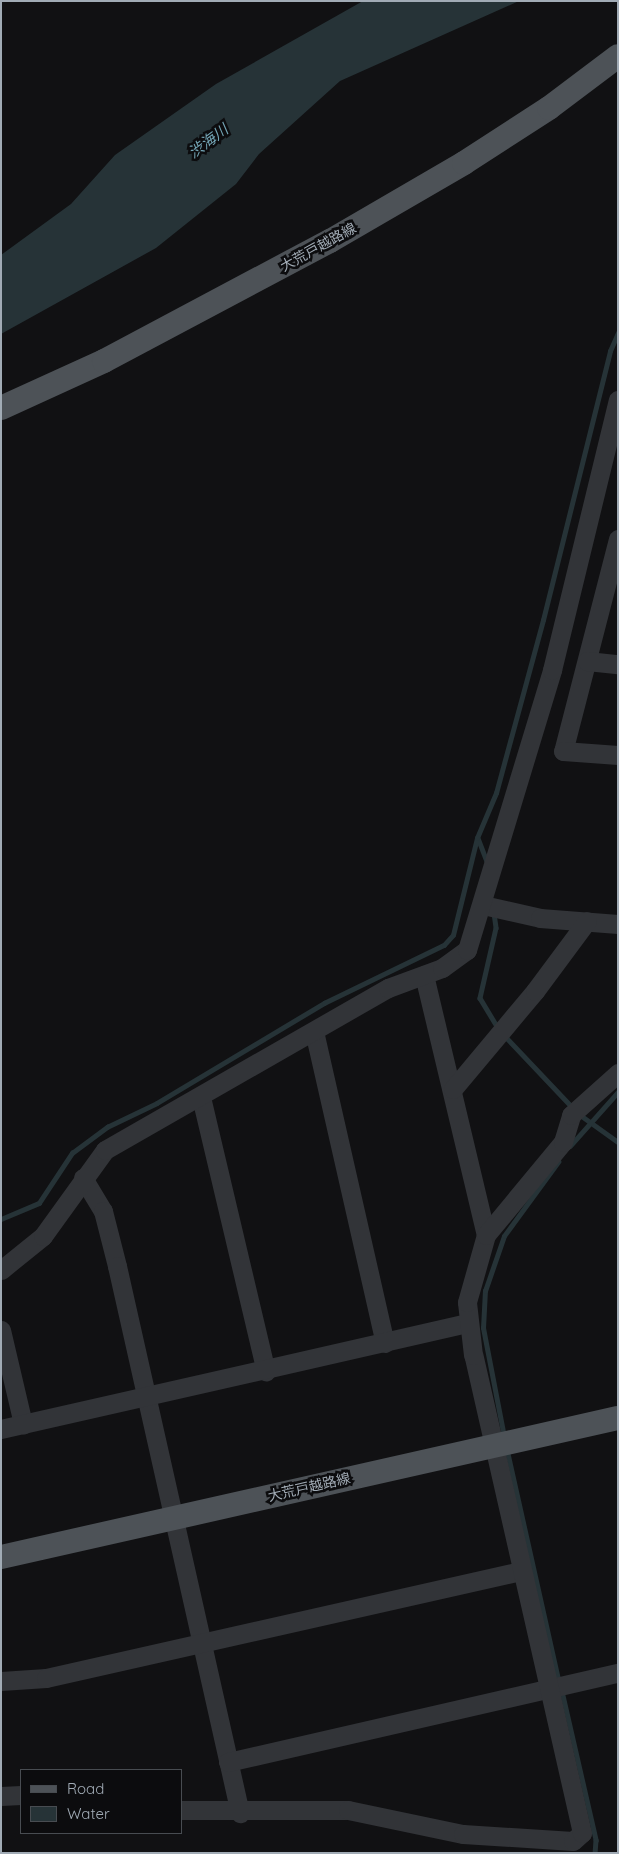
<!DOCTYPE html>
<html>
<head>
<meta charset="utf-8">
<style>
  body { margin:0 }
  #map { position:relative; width:619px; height:1854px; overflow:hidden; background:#111113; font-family:Quicksand,"Noto Sans JP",sans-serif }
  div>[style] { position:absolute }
  .water>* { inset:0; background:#263337 }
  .stream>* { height:4.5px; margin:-2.25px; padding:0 2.25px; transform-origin:2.25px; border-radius:2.25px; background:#263337 }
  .minor>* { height:19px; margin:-9.5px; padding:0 9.5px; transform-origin:9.5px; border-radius:9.5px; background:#323438 }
  .major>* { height:24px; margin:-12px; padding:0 12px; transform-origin:12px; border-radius:12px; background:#4d5257 }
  span { translate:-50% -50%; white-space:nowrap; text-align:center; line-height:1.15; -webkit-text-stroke:5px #0c0c0e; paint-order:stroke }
  .street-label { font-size:14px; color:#a1abb5 }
  .water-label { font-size:15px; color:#73a4b4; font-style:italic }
  .frame { position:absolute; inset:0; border:2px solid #a1abb5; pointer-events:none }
  .legend { position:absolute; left:20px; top:1769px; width:162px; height:65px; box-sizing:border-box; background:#0c0c0e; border:1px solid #484c51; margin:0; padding:6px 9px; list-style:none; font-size:15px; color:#a1abb5 }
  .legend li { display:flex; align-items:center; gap:10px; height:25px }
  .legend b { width:25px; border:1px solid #484c51 }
</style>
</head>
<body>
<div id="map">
  <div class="water">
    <div style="clip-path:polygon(363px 1px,519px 1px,340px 81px,259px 154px,236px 184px,156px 248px,1px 334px,1px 255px,71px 204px,115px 155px,216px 84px)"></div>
  </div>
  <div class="stream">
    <div style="left:478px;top:838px;width:25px;rotate:69deg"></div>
    <div style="left:494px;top:913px;width:15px;rotate:82deg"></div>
    <div style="left:496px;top:928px;width:72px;rotate:102.9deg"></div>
    <div style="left:480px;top:998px;width:35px;rotate:59deg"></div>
    <div style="left:505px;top:1036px;width:99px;rotate:46.6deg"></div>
    <div style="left:579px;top:1114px;width:48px;rotate:35.7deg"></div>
    <div style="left:570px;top:1146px;width:72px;rotate:-48.4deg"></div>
    <div style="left:1px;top:1219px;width:41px;rotate:-22.8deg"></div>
    <div style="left:39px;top:1203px;width:60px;rotate:-56.6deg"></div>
    <div style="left:72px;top:1153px;width:44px;rotate:-36.6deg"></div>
    <div style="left:107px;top:1127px;width:55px;rotate:-25.6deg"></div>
    <div style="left:157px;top:1103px;width:195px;rotate:-30.9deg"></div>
    <div style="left:324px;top:1003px;width:133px;rotate:-25.8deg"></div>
    <div style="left:444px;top:945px;width:13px;rotate:-48deg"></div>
    <div style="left:453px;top:935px;width:100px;rotate:-76.1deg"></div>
    <div style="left:477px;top:838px;width:49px;rotate:-67.1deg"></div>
    <div style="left:496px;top:793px;width:179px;rotate:-74.8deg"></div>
    <div style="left:543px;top:620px;width:277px;rotate:-76deg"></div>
    <div style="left:610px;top:351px;width:20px;rotate:-66deg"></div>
    <div style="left:504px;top:1437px;width:111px;rotate:-100.9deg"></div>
    <div style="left:483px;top:1328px;width:37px;rotate:-87deg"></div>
    <div style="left:485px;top:1291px;width:58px;rotate:-70.9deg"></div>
    <div style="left:504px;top:1236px;width:92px;rotate:-53.9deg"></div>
    <div style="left:507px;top:1449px;width:238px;rotate:77.4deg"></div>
    <div style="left:562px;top:1691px;width:153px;rotate:77.1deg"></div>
    <div style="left:596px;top:1840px;width:13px;rotate:94deg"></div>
  </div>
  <div class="minor">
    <div style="left:618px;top:539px;width:219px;rotate:104.5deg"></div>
    <div style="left:563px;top:751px;width:55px;rotate:4.2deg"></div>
    <div style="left:587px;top:661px;width:31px;rotate:6deg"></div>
    <div style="left:483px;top:905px;width:58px;rotate:12.8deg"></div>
    <div style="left:540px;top:918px;width:78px;rotate:4.4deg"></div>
    <div style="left:424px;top:975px;width:267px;rotate:76.6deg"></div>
    <div style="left:314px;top:1031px;width:320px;rotate:77.2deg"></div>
    <div style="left:453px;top:1089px;width:128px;rotate:-50.1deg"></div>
    <div style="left:535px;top:991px;width:87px;rotate:-53.4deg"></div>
    <div style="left:201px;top:1097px;width:282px;rotate:76.7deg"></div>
    <div style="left:83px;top:1178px;width:39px;rotate:59deg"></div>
    <div style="left:103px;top:1211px;width:57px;rotate:75.7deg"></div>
    <div style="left:117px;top:1266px;width:561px;rotate:77.33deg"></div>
    <div style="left:1px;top:1270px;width:54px;rotate:-39deg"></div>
    <div style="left:43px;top:1236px;width:106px;rotate:-54.2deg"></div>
    <div style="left:105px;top:1150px;width:326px;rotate:-29.8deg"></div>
    <div style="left:388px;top:988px;width:58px;rotate:-20.3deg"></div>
    <div style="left:442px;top:968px;width:31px;rotate:-36deg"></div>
    <div style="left:467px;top:950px;width:293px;rotate:-73.1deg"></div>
    <div style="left:552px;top:670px;width:278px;rotate:-76.3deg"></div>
    <div style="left:1px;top:1330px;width:97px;rotate:76.8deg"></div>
    <div style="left:1px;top:1429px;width:478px;rotate:-12.8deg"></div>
    <div style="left:1px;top:1681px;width:45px;rotate:-3.8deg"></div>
    <div style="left:46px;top:1678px;width:488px;rotate:-12.7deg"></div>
    <div style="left:228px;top:1762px;width:400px;rotate:-12.9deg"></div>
    <div style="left:1px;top:1796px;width:20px;rotate:-3deg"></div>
    <div style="left:181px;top:1810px;width:167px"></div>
    <div style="left:348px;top:1810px;width:117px;rotate:11.8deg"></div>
    <div style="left:463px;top:1834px;width:110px;rotate:3.6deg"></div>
    <div style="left:573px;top:1841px;width:12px;rotate:-42deg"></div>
    <div style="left:582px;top:1833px;width:490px;rotate:-102.8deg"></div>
    <div style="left:473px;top:1355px;width:53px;rotate:-96.5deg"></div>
    <div style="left:467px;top:1302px;width:70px;rotate:-74.2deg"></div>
    <div style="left:486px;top:1235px;width:121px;rotate:-50.4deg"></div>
    <div style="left:563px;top:1142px;width:28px;rotate:-73deg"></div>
    <div style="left:571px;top:1115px;width:63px;rotate:-41.8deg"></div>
  </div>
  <div class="major">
    <div style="left:1px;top:408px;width:113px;rotate:-24.5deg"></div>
    <div style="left:104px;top:361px;width:256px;rotate:-28deg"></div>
    <div style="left:330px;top:241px;width:155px;rotate:-30.2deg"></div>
    <div style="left:464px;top:163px;width:101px;rotate:-32.9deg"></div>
    <div style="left:549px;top:108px;width:86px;rotate:-37deg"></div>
    <div style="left:1px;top:1557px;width:632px;rotate:-12.7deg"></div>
  </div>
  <div class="street-label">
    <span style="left:318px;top:247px;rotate:-29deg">大荒戸越路線</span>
    <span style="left:309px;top:1487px;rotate:-13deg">大荒戸越路線</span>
  </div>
  <div class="water-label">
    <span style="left:208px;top:141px;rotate:-37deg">渋海川</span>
  </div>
  <div class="frame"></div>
  <ul class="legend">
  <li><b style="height:6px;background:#4d5257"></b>Road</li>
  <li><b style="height:14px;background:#263337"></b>Water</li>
  </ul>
</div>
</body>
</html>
